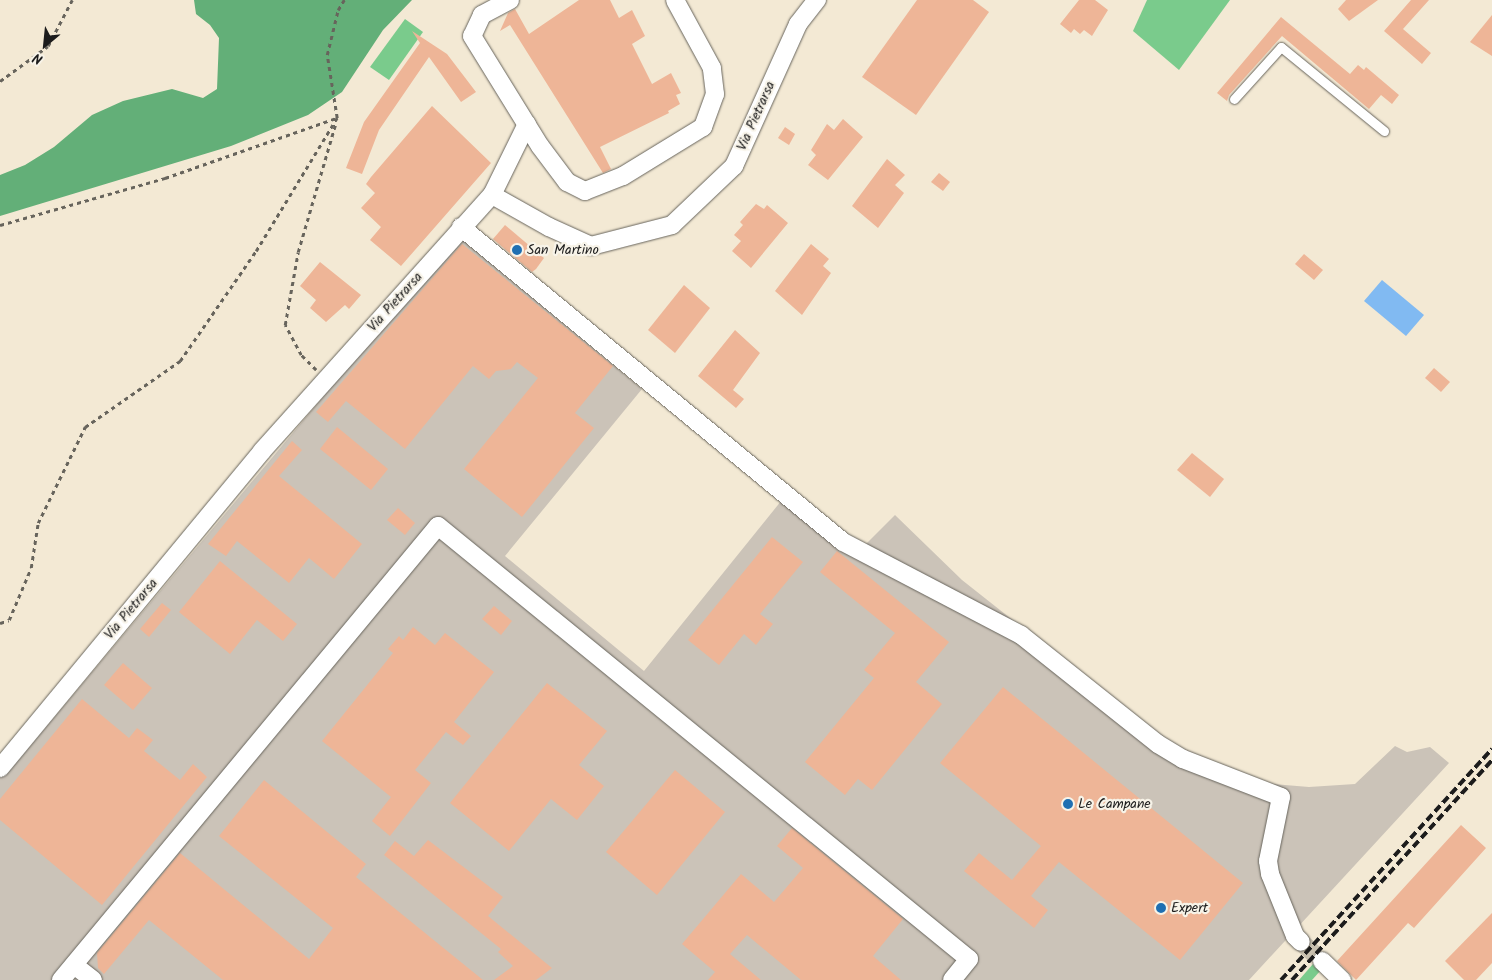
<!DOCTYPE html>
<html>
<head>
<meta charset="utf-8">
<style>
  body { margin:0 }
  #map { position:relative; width:1492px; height:980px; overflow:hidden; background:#f3e9d4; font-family:Kalam,sans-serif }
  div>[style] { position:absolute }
  .industrial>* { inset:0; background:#cbc3b8 }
  .green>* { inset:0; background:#7acb8c }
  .forest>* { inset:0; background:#63af78 }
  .water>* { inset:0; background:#81baf2 }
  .building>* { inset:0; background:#eeb597 }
  .street-tunnel>* { height:18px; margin-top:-9px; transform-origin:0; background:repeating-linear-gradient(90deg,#c8c0af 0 18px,transparent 0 27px) }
  .path>* { height:2.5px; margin-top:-1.25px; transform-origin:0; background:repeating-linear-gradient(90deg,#67645c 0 4px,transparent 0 8px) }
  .roads { filter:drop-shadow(0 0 1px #67645c) drop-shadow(0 0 1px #67645c) }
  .lane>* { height:9px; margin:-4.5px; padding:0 4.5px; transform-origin:4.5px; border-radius:4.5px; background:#fff }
  .street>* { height:18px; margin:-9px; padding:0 9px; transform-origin:9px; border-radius:9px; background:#fff }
  .rail>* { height:4px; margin-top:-2px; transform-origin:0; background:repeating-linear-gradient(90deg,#1c1c1c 0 8px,transparent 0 12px) }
  .dots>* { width:14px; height:14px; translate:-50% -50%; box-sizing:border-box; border:2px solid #f7f3e8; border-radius:50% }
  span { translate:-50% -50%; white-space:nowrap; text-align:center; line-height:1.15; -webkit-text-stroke:4.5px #f7f3e8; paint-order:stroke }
  .street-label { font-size:14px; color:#1c1c1c }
  .poi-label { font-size:14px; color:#1c1c1c }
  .left { translate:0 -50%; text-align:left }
  .north { position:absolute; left:20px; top:20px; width:50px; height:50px; -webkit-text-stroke:4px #f7f3e8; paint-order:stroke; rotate:208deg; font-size:14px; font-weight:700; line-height:20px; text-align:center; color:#1c1c1c }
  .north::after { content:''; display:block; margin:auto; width:18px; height:22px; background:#1c1c1c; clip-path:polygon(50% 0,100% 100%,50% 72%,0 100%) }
</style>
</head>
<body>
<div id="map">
  <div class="industrial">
    <div style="clip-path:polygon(458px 236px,642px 389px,505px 556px,644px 671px,790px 490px,861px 549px,895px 515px,962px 580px,1191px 761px,1251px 782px,1309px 787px,1355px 784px,1395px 746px,1407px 752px,1430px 747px,1449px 763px,1249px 980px,0 980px,0 760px,11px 769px)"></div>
  </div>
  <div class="green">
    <div style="clip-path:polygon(1147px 0,1230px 0,1179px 70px,1133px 31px)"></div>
    <div style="clip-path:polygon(405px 19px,423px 32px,389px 80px,370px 67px)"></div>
    <div style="clip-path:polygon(1313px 964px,1321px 970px,1312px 980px,1299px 980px)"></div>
  </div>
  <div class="forest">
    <div style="clip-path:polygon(194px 0,412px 0,383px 30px,342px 92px,308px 115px,231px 146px,0 216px,0 175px,25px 165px,54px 147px,92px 115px,123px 101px,172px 89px,203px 98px,217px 89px,219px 38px,210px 25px,196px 14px)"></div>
  </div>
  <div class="water">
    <div style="clip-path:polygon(1382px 280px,1424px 315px,1406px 336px,1364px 301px)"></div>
  </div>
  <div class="building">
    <div style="clip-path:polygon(579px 0,610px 0,619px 18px,632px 10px,645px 36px,632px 44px,652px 84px,671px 73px,681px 93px,676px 95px,680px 104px,668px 111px,669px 113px,600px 147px,611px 169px,603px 173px,510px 25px,500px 31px,508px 13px,515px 9px,529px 34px)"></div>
    <div style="clip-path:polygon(917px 0,973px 0,989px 12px,916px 115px,862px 77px)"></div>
    <div style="clip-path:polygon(1079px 0,1095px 0,1108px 10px,1092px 36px,1084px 30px,1080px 34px,1074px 29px,1071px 33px,1060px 24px)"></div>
    <div style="clip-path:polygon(1346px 0,1378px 0,1349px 21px,1338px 9px)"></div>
    <div style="clip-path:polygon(1411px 0,1429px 0,1403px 29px,1431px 53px,1422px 64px,1384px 31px)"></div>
    <div style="clip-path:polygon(1492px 15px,1492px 56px,1470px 42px)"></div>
    <div style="clip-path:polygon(1281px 17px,1350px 74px,1358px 65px,1364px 70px,1366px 67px,1399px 95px,1392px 104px,1381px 95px,1369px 109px,1282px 36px,1229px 95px,1227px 101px,1217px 93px)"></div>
    <div style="clip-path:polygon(412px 31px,447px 54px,476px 92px,461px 102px,429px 57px,379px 130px,362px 174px,346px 168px,364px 122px,420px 43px)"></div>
    <div style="clip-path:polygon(432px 106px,491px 163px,401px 266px,370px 240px,381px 227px,361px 208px,375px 193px,366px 184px,371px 177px)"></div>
    <div style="clip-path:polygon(843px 119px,863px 137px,828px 180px,808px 165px,816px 155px,811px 150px,827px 124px,834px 130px)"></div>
    <div style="clip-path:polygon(785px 127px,795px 134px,789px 145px,778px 138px)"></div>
    <div style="clip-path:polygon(887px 159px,905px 175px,895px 185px,904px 193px,878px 228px,852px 206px)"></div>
    <div style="clip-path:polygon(939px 173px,950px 182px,943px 191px,931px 182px)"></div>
    <div style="clip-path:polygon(756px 204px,764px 209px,767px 205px,788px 223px,751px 268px,732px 251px,741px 241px,734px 235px,743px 225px,740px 222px)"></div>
    <div style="clip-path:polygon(505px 225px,544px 258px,536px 269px,532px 272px,493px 239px)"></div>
    <div style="clip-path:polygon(462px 244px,613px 366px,575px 413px,594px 428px,522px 517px,464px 469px,538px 378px,517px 362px,511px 369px,496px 371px,489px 379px,473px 366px,405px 449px,346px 401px,328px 422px,316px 412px)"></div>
    <div style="clip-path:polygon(811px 244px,829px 259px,823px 266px,831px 273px,802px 315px,775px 291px)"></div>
    <div style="clip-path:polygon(1304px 254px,1323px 270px,1314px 280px,1295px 264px)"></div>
    <div style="clip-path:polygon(320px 262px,361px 295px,349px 309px,345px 305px,326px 322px,310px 308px,316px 300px,300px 286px)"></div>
    <div style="clip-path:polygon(684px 285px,710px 308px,675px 353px,648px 330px)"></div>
    <div style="clip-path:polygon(735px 330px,760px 353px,733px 390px,744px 399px,736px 408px,698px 376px)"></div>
    <div style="clip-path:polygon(1434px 368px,1450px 382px,1441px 392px,1425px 378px)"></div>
    <div style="clip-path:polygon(337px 427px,388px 469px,371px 490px,320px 449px)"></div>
    <div style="clip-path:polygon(292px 441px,302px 450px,279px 476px,362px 544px,334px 579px,309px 558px,289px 583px,237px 541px,226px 556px,208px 544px)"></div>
    <div style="clip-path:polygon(1192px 453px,1224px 479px,1210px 497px,1177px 470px)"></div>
    <div style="clip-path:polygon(398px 508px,415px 523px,405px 535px,387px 520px)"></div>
    <div style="clip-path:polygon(772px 537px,803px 562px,760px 614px,773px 624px,756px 645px,744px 634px,719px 665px,688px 640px)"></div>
    <div style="clip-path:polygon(837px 551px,949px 642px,916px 682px,942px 704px,872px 790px,858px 779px,845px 795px,805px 762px,874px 678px,864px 670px,895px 633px,820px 572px)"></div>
    <div style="clip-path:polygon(220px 561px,297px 624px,283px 641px,257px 620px,230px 654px,179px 612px)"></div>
    <div style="clip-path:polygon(162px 603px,171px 610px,149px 637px,140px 629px)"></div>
    <div style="clip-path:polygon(494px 606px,512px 621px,501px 635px,482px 619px)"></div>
    <div style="clip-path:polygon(413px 627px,435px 645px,445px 633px,494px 672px,454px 722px,471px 736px,463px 745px,446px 732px,415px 770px,431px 783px,390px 836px,372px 821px,391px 797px,322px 741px,393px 653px,388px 649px,399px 636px,403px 640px)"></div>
    <div style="clip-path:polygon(123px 663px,152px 688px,133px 710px,104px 685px)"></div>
    <div style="clip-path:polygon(547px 683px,607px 731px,579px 765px,604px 786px,577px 820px,551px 799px,509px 851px,450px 803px)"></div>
    <div style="clip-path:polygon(1003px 687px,1243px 883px,1180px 960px,1059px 862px,1031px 896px,1048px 910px,1034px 928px,964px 871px,979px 853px,1012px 880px,1041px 846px,940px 763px)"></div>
    <div style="clip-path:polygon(82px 699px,129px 738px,137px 728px,153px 740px,144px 751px,180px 780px,193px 764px,207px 777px,102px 905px,0 820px,0 799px)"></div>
    <div style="clip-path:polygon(675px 770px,725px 812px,657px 895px,606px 852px)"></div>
    <div style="clip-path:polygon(264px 780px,366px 864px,356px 877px,483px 980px,223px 980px,149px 920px,104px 974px,98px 968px,97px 953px,180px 853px,309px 959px,333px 928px,219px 836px)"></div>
    <div style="clip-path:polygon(1461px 825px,1486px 848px,1414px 928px,1408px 923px,1356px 980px,1337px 961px)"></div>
    <div style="clip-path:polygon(792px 828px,903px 919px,873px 956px,901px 980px,801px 980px,747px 935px,730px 954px,761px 980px,708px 980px,715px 972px,682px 944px,741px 874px,774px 902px,803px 868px,777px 846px)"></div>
    <div style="clip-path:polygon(428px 840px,503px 897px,488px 916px,552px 968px,536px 980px,494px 980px,513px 966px,498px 952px,501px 949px,384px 855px,395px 841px,414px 856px)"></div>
    <div style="clip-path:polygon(1492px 913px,1492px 963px,1476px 980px,1464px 980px,1445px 961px)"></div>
  </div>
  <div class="street-tunnel">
    <div style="left:1301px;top:942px;width:28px;rotate:42deg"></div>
  </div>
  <div class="path">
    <div style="left:0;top:81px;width:59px;rotate:-36.1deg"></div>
    <div style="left:48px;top:46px;width:52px;rotate:-62.4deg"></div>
    <div style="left:0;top:225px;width:172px;rotate:-15.9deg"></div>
    <div style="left:165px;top:178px;width:181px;rotate:-19.3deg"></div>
    <div style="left:316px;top:370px;width:21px;rotate:-135deg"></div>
    <div style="left:301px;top:355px;width:34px;rotate:-118deg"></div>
    <div style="left:285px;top:325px;width:74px;rotate:-79.9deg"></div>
    <div style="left:298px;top:252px;width:135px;rotate:-73.7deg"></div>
    <div style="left:0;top:623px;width:9px;rotate:-18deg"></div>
    <div style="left:9px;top:620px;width:56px;rotate:-67.1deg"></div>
    <div style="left:31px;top:568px;width:46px;rotate:-81.2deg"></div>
    <div style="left:38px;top:523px;width:107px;rotate:-63.9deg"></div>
    <div style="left:85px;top:427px;width:116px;rotate:-34.8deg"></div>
    <div style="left:180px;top:361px;width:134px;rotate:-55.4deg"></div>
    <div style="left:256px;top:251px;width:156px;rotate:-58.7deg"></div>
    <div style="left:337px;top:118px;width:64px;rotate:-99deg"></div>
    <div style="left:327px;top:55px;width:46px;rotate:-76.3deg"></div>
    <div style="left:338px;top:10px;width:12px;rotate:-59deg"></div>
  </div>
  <div class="roads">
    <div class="lane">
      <div style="left:1234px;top:99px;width:70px;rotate:-47.9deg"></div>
      <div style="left:1281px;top:47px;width:133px;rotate:39.2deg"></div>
    </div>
    <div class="street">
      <div style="left:510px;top:0;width:32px;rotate:152deg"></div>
      <div style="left:482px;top:15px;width:23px;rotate:115deg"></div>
      <div style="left:472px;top:36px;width:129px;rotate:58.3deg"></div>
      <div style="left:540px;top:146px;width:45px;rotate:53.1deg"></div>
      <div style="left:567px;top:182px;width:20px;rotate:27deg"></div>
      <div style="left:585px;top:191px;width:41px;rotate:-21.5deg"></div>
      <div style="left:623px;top:176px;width:94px;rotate:-31.5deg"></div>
      <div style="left:703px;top:127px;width:35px;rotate:-70deg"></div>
      <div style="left:715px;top:94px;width:26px;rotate:-97deg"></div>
      <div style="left:712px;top:68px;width:77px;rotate:-118.6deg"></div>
      <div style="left:492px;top:195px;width:79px;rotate:-63.8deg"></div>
      <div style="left:461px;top:227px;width:495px;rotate:39.5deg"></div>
      <div style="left:843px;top:542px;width:201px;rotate:27.6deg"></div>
      <div style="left:1021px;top:635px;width:175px;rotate:38.5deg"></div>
      <div style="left:1158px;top:744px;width:29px;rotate:31deg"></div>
      <div style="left:1183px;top:759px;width:105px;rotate:21.2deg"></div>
      <div style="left:1281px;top:797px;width:65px;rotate:101.5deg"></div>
      <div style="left:1268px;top:861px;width:13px;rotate:81deg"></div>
      <div style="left:1270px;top:874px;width:67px;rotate:68deg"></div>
      <div style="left:1295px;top:936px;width:8px;rotate:45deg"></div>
      <div style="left:0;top:768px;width:411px;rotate:-50.4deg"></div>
      <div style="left:262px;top:451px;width:344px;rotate:-48.1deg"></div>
      <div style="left:492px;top:195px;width:65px;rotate:29.3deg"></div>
      <div style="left:549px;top:227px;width:46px;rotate:24.3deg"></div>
      <div style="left:591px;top:246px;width:84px;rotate:-14.5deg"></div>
      <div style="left:672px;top:225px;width:86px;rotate:-43.6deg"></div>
      <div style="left:734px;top:166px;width:156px;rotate:-65.7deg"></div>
      <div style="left:798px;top:24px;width:31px;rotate:-52deg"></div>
      <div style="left:1322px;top:961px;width:28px;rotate:44deg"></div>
      <div style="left:74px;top:965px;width:24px;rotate:38deg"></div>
      <div style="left:61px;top:980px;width:590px;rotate:-50.29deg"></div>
      <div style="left:438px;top:526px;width:685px;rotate:39.2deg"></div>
      <div style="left:969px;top:959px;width:27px;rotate:129deg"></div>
    </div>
  </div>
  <div class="rail">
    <div style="left:1281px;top:980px;width:313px;rotate:-47.6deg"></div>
    <div style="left:1292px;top:980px;width:297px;rotate:-47.7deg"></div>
  </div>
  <div class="dots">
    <div style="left:517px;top:250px;background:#1f6fb2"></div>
    <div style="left:1068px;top:804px;background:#1f6fb2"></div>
    <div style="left:1161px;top:908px;background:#1f6fb2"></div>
  </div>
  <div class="street-label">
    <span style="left:756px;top:116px;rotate:-66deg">Via Pietrarsa</span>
    <span style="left:395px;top:302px;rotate:-48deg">Via Pietrarsa</span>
    <span style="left:131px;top:609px;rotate:-50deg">Via Pietrarsa</span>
  </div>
  <div class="poi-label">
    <span class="left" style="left:527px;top:250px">San Martino</span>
    <span class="left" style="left:1078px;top:804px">Le Campane</span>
    <span class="left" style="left:1171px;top:908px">Expert</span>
  </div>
  <div class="north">N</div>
</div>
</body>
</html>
